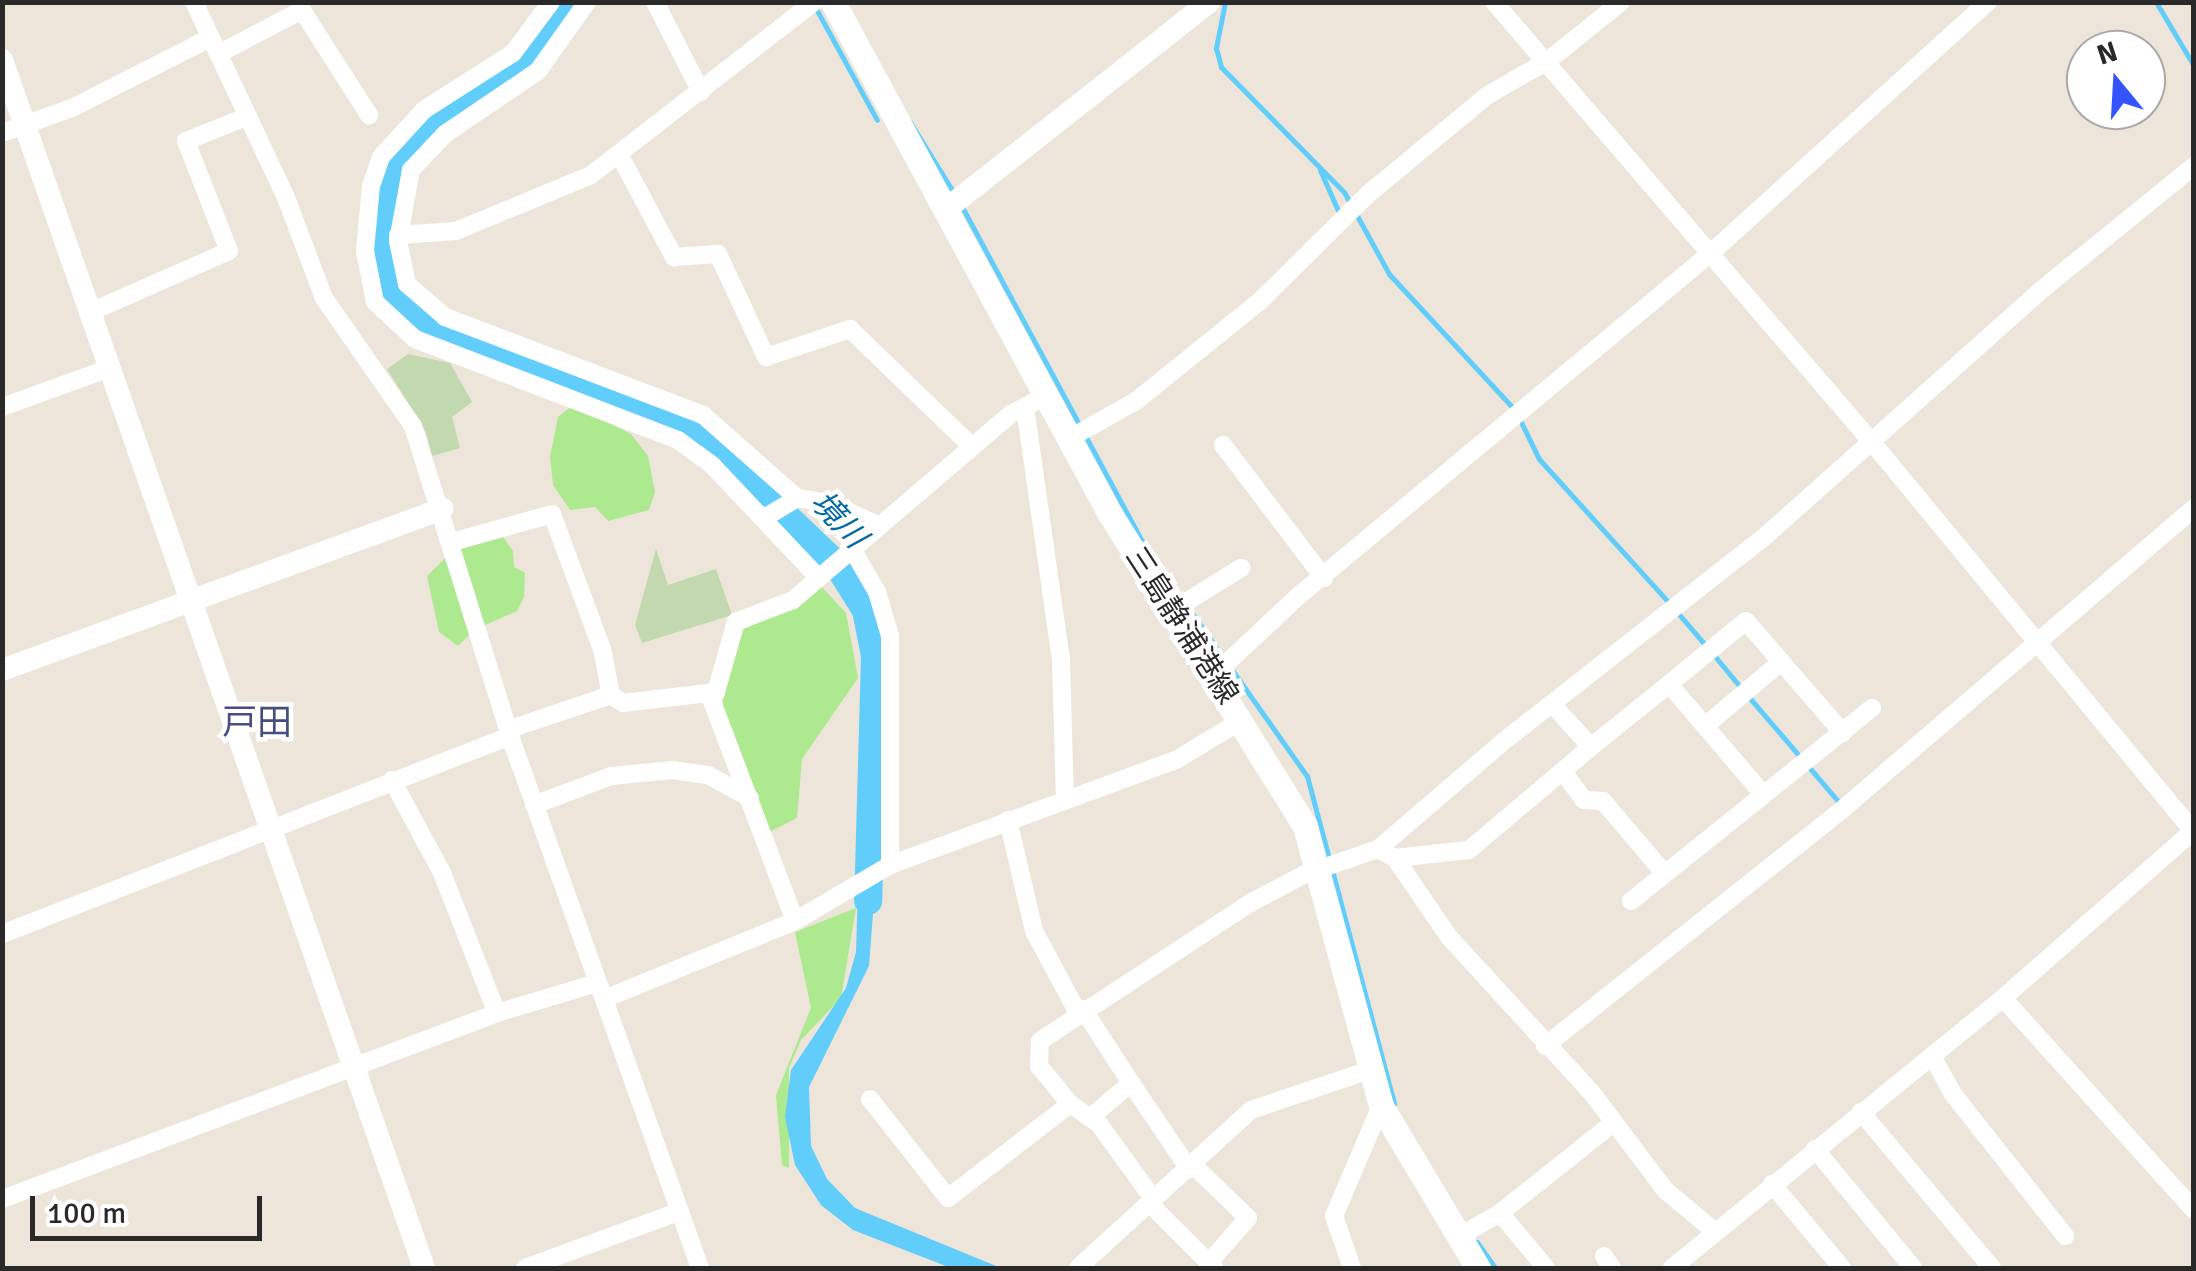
<!DOCTYPE html>
<meta charset="utf-8">
<style>
body{margin:0}
#map{position:relative;width:2196px;height:1271px;overflow:hidden;background:#ede5d9;font-family:Signika,"Noto Sans JP",sans-serif}
div>[style]{position:absolute}
.green>*{inset:0;background:#ace98f}
.cemetery>*{inset:0;background:#c2d8ae}
.water>*{inset:0;background:#61cdfa}
.stream>*{height:5px;margin:-2.5px;padding:0 2.5px;transform-origin:2.5px;border-radius:2.5px;background:#61cdfa}
.river>*{height:28px;margin:-14px;padding:0 14px;transform-origin:14px;border-radius:14px;background:#61cdfa}
.minor>*{height:18px;margin:-9px;padding:0 9px;transform-origin:9px;border-radius:9px;background:#fff}
.tertiary>*{height:22px;margin:-11px;padding:0 11px;transform-origin:11px;border-radius:11px;background:#fff}
.secondary>*{height:25px;margin:-12.5px;padding:0 12.5px;transform-origin:12.5px;border-radius:12.5px;background:#fff}
span{translate:-50% -50%;white-space:nowrap;text-align:center;line-height:1.15;-webkit-text-stroke:9px #fff;paint-order:stroke}
.street-label{font-size:30px;color:#292929}
.water-label{font-size:32px;color:#0068a5;font-style:italic}
.quarter-label{font-size:35px;color:#454e7e}
.frame{position:absolute;inset:0;border:5px solid #292929;pointer-events:none}
.north{position:absolute;left:2066px;top:30px;width:100px;height:100px;box-sizing:border-box;background:#fff;border:2px solid #a9a9a9;border-radius:50%;rotate:342deg;font-size:28px;font-weight:700;line-height:40px;text-align:center;color:#292929}
.north::after{content:'';display:block;margin:auto;width:35px;height:45px;background:#3454ff;clip-path:polygon(50% 0,100% 100%,50% 72%,0 100%)}
.scale{position:absolute;left:30px;top:1196px;width:232px;height:45px;box-sizing:border-box;border:5px solid #292929;border-top:0;padding-left:12px;font-size:30px;line-height:35px;white-space:nowrap;color:#292929;-webkit-text-stroke:8px #fff;paint-order:stroke}
</style>
<div id="map">
<div class="green">
<div style="clip-path:polygon(573px 405px,631px 434px,648px 456px,655px 492px,649px 510px,608px 521px,595px 507px,570px 510px,553px 485px,550px 457px,558px 417px)"></div>
<div style="clip-path:polygon(500px 533px,513px 551px,514px 567px,525px 573px,524px 597px,517px 611px,474px 630px,458px 646px,439px 632px,427px 576px,458px 546px)"></div>
<div style="clip-path:polygon(820px 585px,846px 613px,858px 678px,802px 759px,797px 818px,765px 834px,722px 709px,727px 673px,736px 632px)"></div>
<div style="clip-path:polygon(856px 908px,841px 998px,801px 1040px,789px 1068px,789px 1168px,782px 1165px,776px 1095px,811px 1008px,795px 932px)"></div>
</div>
<div class="cemetery">
<div style="clip-path:polygon(408px 354px,450px 363px,472px 402px,452px 417px,460px 448px,432px 456px,426px 432px,387px 369px)"></div>
<div style="clip-path:polygon(656px 549px,668px 585px,716px 569px,732px 615px,642px 643px,635px 625px)"></div>
</div>
<div class="water">
<div style="clip-path:polygon(876px 874px,869px 966px,809px 1087px,811px 1146px,827px 1179px,855px 1208px,1001px 1268px,951px 1268px,853px 1230px,821px 1205px,795px 1165px,785px 1117px,791px 1070px,846px 988px,856px 952px,858px 884px)"></div>
</div>
<div class="stream">
<div style="left:1225px;top:2px;width:47px;rotate:101.1deg"></div>
<div style="left:1216px;top:48px;width:20px;rotate:75deg"></div>
<div style="left:1221px;top:67px;width:175px;rotate:45.5deg"></div>
<div style="left:1344px;top:192px;width:94px;rotate:61.2deg"></div>
<div style="left:1389px;top:274px;width:185px;rotate:47.2deg"></div>
<div style="left:2156px;top:2px;width:74px;rotate:59.3deg"></div>
<div style="left:814px;top:5px;width:131px;rotate:61.3deg"></div>
<div style="left:910px;top:122px;width:86px;rotate:58.3deg"></div>
<div style="left:1320px;top:170px;width:49px;rotate:66deg"></div>
<div style="left:961px;top:205px;width:390px;rotate:61.7deg"></div>
<div style="left:1146px;top:548px;width:279px;rotate:54.8deg"></div>
<div style="left:1307px;top:776px;width:339px;rotate:75.1deg"></div>
<div style="left:1520px;top:420px;width:43px;rotate:64deg"></div>
<div style="left:1539px;top:459px;width:195px;rotate:47.9deg"></div>
<div style="left:1677px;top:612px;width:45px;rotate:49.5deg"></div>
<div style="left:1713px;top:654px;width:44px;rotate:50.5deg"></div>
<div style="left:1748px;top:696px;width:137px;rotate:49.4deg"></div>
<div style="left:1477px;top:1242px;width:32px;rotate:55deg"></div>
</div>
<div class="river">
<div style="left:570px;top:2px;width:29px;rotate:112deg"></div>
<div style="left:559px;top:29px;width:38px;rotate:133deg"></div>
<div style="left:533px;top:57px;width:156px;rotate:144.4deg"></div>
<div style="left:406px;top:148px;width:30px;rotate:120deg"></div>
<div style="left:391px;top:174px;width:46px;rotate:101.3deg"></div>
<div style="left:382px;top:219px;width:58px;rotate:86.1deg"></div>
<div style="left:386px;top:277px;width:57px;rotate:54.3deg"></div>
<div style="left:419px;top:323px;width:295px;rotate:21.1deg"></div>
<div style="left:694px;top:429px;width:200px;rotate:43.6deg"></div>
<div style="left:839px;top:567px;width:51px;rotate:57.9deg"></div>
<div style="left:866px;top:610px;width:47px;rotate:78.9deg"></div>
<div style="left:875px;top:656px;width:245px;rotate:91.6deg"></div>
</div>
<div class="minor">
<div style="left:194px;top:2px;width:213px;rotate:64.8deg"></div>
<div style="left:285px;top:195px;width:110px;rotate:69.3deg"></div>
<div style="left:324px;top:298px;width:156px;rotate:55.2deg"></div>
<div style="left:413px;top:426px;width:325px;rotate:72.6deg"></div>
<div style="left:510px;top:736px;width:565px;rotate:70.35deg"></div>
<div style="left:551px;top:2px;width:64px;rotate:126.7deg"></div>
<div style="left:513px;top:53px;width:106px;rotate:147.4deg"></div>
<div style="left:424px;top:110px;width:64px;rotate:132.5deg"></div>
<div style="left:381px;top:157px;width:31px;rotate:109deg"></div>
<div style="left:371px;top:186px;width:65px;rotate:95.3deg"></div>
<div style="left:365px;top:251px;width:52px;rotate:78.9deg"></div>
<div style="left:375px;top:302px;width:54px;rotate:42.8deg"></div>
<div style="left:415px;top:339px;width:282px;rotate:21deg"></div>
<div style="left:678px;top:440px;width:42px;rotate:36.3deg"></div>
<div style="left:712px;top:465px;width:154px;rotate:46.6deg"></div>
<div style="left:587px;top:2px;width:85px;rotate:125.4deg"></div>
<div style="left:538px;top:71px;width:112px;rotate:145.9deg"></div>
<div style="left:445px;top:134px;width:50px;rotate:133.4deg"></div>
<div style="left:411px;top:170px;width:72px;rotate:100.4deg"></div>
<div style="left:398px;top:241px;width:44px;rotate:78.2deg"></div>
<div style="left:407px;top:284px;width:50px;rotate:41deg"></div>
<div style="left:445px;top:317px;width:276px;rotate:20.8deg"></div>
<div style="left:703px;top:415px;width:125px;rotate:41.4deg"></div>
<div style="left:797px;top:498px;width:32px;rotate:9deg"></div>
<div style="left:829px;top:503px;width:54px;rotate:24.2deg"></div>
<div style="left:655px;top:2px;width:101px;rotate:62.9deg"></div>
<div style="left:1494px;top:2px;width:579px;rotate:49.35deg"></div>
<div style="left:1871px;top:441px;width:506px;rotate:50.46deg"></div>
<div style="left:218px;top:54px;width:95px;rotate:-27.6deg"></div>
<div style="left:302px;top:10px;width:125px;rotate:57.5deg"></div>
<div style="left:2px;top:133px;width:74px;rotate:-19.7deg"></div>
<div style="left:72px;top:108px;width:155px;rotate:-26.9deg"></div>
<div style="left:620px;top:156px;width:115px;rotate:61.9deg"></div>
<div style="left:674px;top:257px;width:44px;rotate:-3.9deg"></div>
<div style="left:718px;top:254px;width:114px;rotate:65deg"></div>
<div style="left:766px;top:357px;width:89px;rotate:-18.4deg"></div>
<div style="left:850px;top:329px;width:170px;rotate:44deg"></div>
<div style="left:398px;top:235px;width:58px;rotate:-3.9deg"></div>
<div style="left:456px;top:231px;width:146px;rotate:-22.5deg"></div>
<div style="left:591px;top:175px;width:282px;rotate:-37.8deg"></div>
<div style="left:88px;top:313px;width:154px;rotate:-23.7deg"></div>
<div style="left:229px;top:251px;width:118px;rotate:-111.4deg"></div>
<div style="left:186px;top:141px;width:65px;rotate:-21.8deg"></div>
<div style="left:2px;top:407px;width:112px;rotate:-19.9deg"></div>
<div style="left:1025px;top:407px;width:255px;rotate:81.9deg"></div>
<div style="left:1061px;top:659px;width:142px;rotate:88.4deg"></div>
<div style="left:1070px;top:438px;width:76px;rotate:-29.3deg"></div>
<div style="left:1136px;top:401px;width:159px;rotate:-38.9deg"></div>
<div style="left:1260px;top:301px;width:151px;rotate:-44.7deg"></div>
<div style="left:1367px;top:195px;width:157px;rotate:-39.6deg"></div>
<div style="left:1488px;top:95px;width:70px;rotate:-29.8deg"></div>
<div style="left:1549px;top:60px;width:92px;rotate:-38.9deg"></div>
<div style="left:1223px;top:445px;width:167px;rotate:52.8deg"></div>
<div style="left:764px;top:518px;width:39px;rotate:-31deg"></div>
<div style="left:452px;top:542px;width:104px;rotate:-15.6deg"></div>
<div style="left:552px;top:514px;width:144px;rotate:69.7deg"></div>
<div style="left:602px;top:649px;width:47px;rotate:78.9deg"></div>
<div style="left:852px;top:549px;width:50px;rotate:59.8deg"></div>
<div style="left:877px;top:592px;width:46px;rotate:73.5deg"></div>
<div style="left:890px;top:636px;width:229px;rotate:90deg"></div>
<div style="left:1170px;top:612px;width:84px;rotate:-31.8deg"></div>
<div style="left:1212px;top:677px;width:115px;rotate:-43.2deg"></div>
<div style="left:1296px;top:598px;width:541px;rotate:-39.75deg"></div>
<div style="left:1712px;top:252px;width:372px;rotate:-42.2deg"></div>
<div style="left:1669px;top:684px;width:99px;rotate:-39.3deg"></div>
<div style="left:1746px;top:621px;width:148px;rotate:49.1deg"></div>
<div style="left:710px;top:696px;width:241px;rotate:69.3deg"></div>
<div style="left:1552px;top:704px;width:58px;rotate:47.8deg"></div>
<div style="left:1591px;top:747px;width:100px;rotate:-38.9deg"></div>
<div style="left:1669px;top:684px;width:145px;rotate:49.5deg"></div>
<div style="left:1705px;top:726px;width:99px;rotate:-40.1deg"></div>
<div style="left:510px;top:729px;width:107px;rotate:-18.6deg"></div>
<div style="left:611px;top:695px;width:14px;rotate:34deg"></div>
<div style="left:623px;top:703px;width:94px;rotate:-6.7deg"></div>
<div style="left:716px;top:692px;width:73px;rotate:-74.1deg"></div>
<div style="left:736px;top:622px;width:61px;rotate:-21.1deg"></div>
<div style="left:793px;top:600px;width:287px;rotate:-40.5deg"></div>
<div style="left:1011px;top:414px;width:42px;rotate:-27.2deg"></div>
<div style="left:1563px;top:772px;width:35px;rotate:53deg"></div>
<div style="left:1584px;top:800px;width:19px;rotate:3deg"></div>
<div style="left:1603px;top:801px;width:94px;rotate:49.7deg"></div>
<div style="left:392px;top:780px;width:106px;rotate:61.7deg"></div>
<div style="left:442px;top:873px;width:150px;rotate:68.6deg"></div>
<div style="left:534px;top:805px;width:82px;rotate:-20.6deg"></div>
<div style="left:611px;top:776px;width:61px;rotate:-5.6deg"></div>
<div style="left:672px;top:770px;width:36px;rotate:8deg"></div>
<div style="left:708px;top:775px;width:48px;rotate:28.7deg"></div>
<div style="left:1008px;top:820px;width:114px;rotate:76.8deg"></div>
<div style="left:1034px;top:931px;width:93px;rotate:61.8deg"></div>
<div style="left:1378px;top:849px;width:19px;rotate:28deg"></div>
<div style="left:1395px;top:858px;width:96px;rotate:55.6deg"></div>
<div style="left:1449px;top:937px;width:212px;rotate:47.5deg"></div>
<div style="left:1592px;top:1093px;width:121px;rotate:53deg"></div>
<div style="left:1665px;top:1190px;width:62px;rotate:39.8deg"></div>
<div style="left:1395px;top:858px;width:74px;rotate:-6.2deg"></div>
<div style="left:1469px;top:850px;width:160px;rotate:-40.2deg"></div>
<div style="left:1631px;top:901px;width:309px;rotate:-38.7deg"></div>
<div style="left:2px;top:934px;width:545px;rotate:-21.29deg"></div>
<div style="left:2003px;top:998px;width:285px;rotate:48deg"></div>
<div style="left:604px;top:999px;width:206px;rotate:-22.2deg"></div>
<div style="left:795px;top:921px;width:110px;rotate:-30.5deg"></div>
<div style="left:890px;top:865px;width:305px;rotate:-20.2deg"></div>
<div style="left:1176px;top:760px;width:77px;rotate:-31.2deg"></div>
<div style="left:1083px;top:1009px;width:88px;rotate:57deg"></div>
<div style="left:1131px;top:1083px;width:52px;rotate:139.6deg"></div>
<div style="left:1545px;top:1046px;width:382px;rotate:-38.5deg"></div>
<div style="left:1844px;top:808px;width:461px;rotate:-40.6deg"></div>
<div style="left:1932px;top:1056px;width:43px;rotate:61.1deg"></div>
<div style="left:1953px;top:1094px;width:181px;rotate:51.7deg"></div>
<div style="left:1131px;top:1083px;width:104px;rotate:56deg"></div>
<div style="left:870px;top:1099px;width:126px;rotate:51.8deg"></div>
<div style="left:948px;top:1198px;width:154px;rotate:-37.6deg"></div>
<div style="left:1861px;top:1112px;width:204px;rotate:50deg"></div>
<div style="left:1815px;top:1149px;width:154px;rotate:50.5deg"></div>
<div style="left:1194px;top:1166px;width:75px;rotate:43.9deg"></div>
<div style="left:1248px;top:1218px;width:55px;rotate:131.3deg"></div>
<div style="left:1772px;top:1184px;width:109px;rotate:50.2deg"></div>
<div style="left:2px;top:1199px;width:529px;rotate:-20.59deg"></div>
<div style="left:497px;top:1013px;width:104px;rotate:-16.7deg"></div>
<div style="left:1154px;top:1200px;width:94px;rotate:-125.9deg"></div>
<div style="left:1099px;top:1124px;width:35px;rotate:-145deg"></div>
<div style="left:1070px;top:1104px;width:49px;rotate:-129.2deg"></div>
<div style="left:1039px;top:1066px;width:25px;rotate:-88deg"></div>
<div style="left:1040px;top:1041px;width:254px;rotate:-33.3deg"></div>
<div style="left:1252px;top:902px;width:60px;rotate:-27.8deg"></div>
<div style="left:1305px;top:874px;width:77px;rotate:-18.9deg"></div>
<div style="left:1378px;top:849px;width:166px;rotate:-40.6deg"></div>
<div style="left:1504px;top:741px;width:328px;rotate:-38.1deg"></div>
<div style="left:1762px;top:539px;width:373px;rotate:-41.7deg"></div>
<div style="left:2040px;top:291px;width:198px;rotate:-39.1deg"></div>
<div style="left:1150px;top:1204px;width:91px;rotate:45deg"></div>
<div style="left:1500px;top:1213px;width:72px;rotate:50.1deg"></div>
<div style="left:1458px;top:1237px;width:48px;rotate:-29.7deg"></div>
<div style="left:1500px;top:1213px;width:144px;rotate:-38.5deg"></div>
<div style="left:1604px;top:1256px;width:14px;rotate:56deg"></div>
<div style="left:525px;top:1268px;width:163px;rotate:-20.1deg"></div>
<div style="left:1078px;top:1268px;width:234px;rotate:-42.4deg"></div>
<div style="left:1251px;top:1110px;width:126px;rotate:-18.6deg"></div>
<div style="left:1352px;top:1268px;width:55px;rotate:-109.1deg"></div>
<div style="left:1334px;top:1216px;width:120px;rotate:-66.9deg"></div>
<div style="left:1672px;top:1268px;width:427px;rotate:-39.2deg"></div>
<div style="left:2003px;top:998px;width:254px;rotate:-41.3deg"></div>
</div>
<div class="tertiary">
<div style="left:2px;top:60px;width:1280px;rotate:70.74deg"></div>
<div style="left:945px;top:210px;width:336px;rotate:-38.2deg"></div>
<div style="left:2px;top:670px;width:469px;rotate:-20.1deg"></div>
</div>
<div class="secondary">
<div style="left:833px;top:2px;width:582px;rotate:61.59deg"></div>
<div style="left:1110px;top:514px;width:368px;rotate:58deg"></div>
<div style="left:1305px;top:826px;width:290px;rotate:74.8deg"></div>
<div style="left:1381px;top:1106px;width:189px;rotate:59.1deg"></div>
</div>
<div class="street-label">
<span style="left:1181px;top:626px;rotate:57deg">三島静浦港線</span>
</div>
<div class="water-label">
<span style="left:838px;top:520px;rotate:47deg">境川</span>
</div>
<div class="quarter-label">
<span style="left:257px;top:723px">戸田</span>
</div>
<div class="frame"></div>
<div class="north">N</div>
<div class="scale">100 m</div>
</div>
